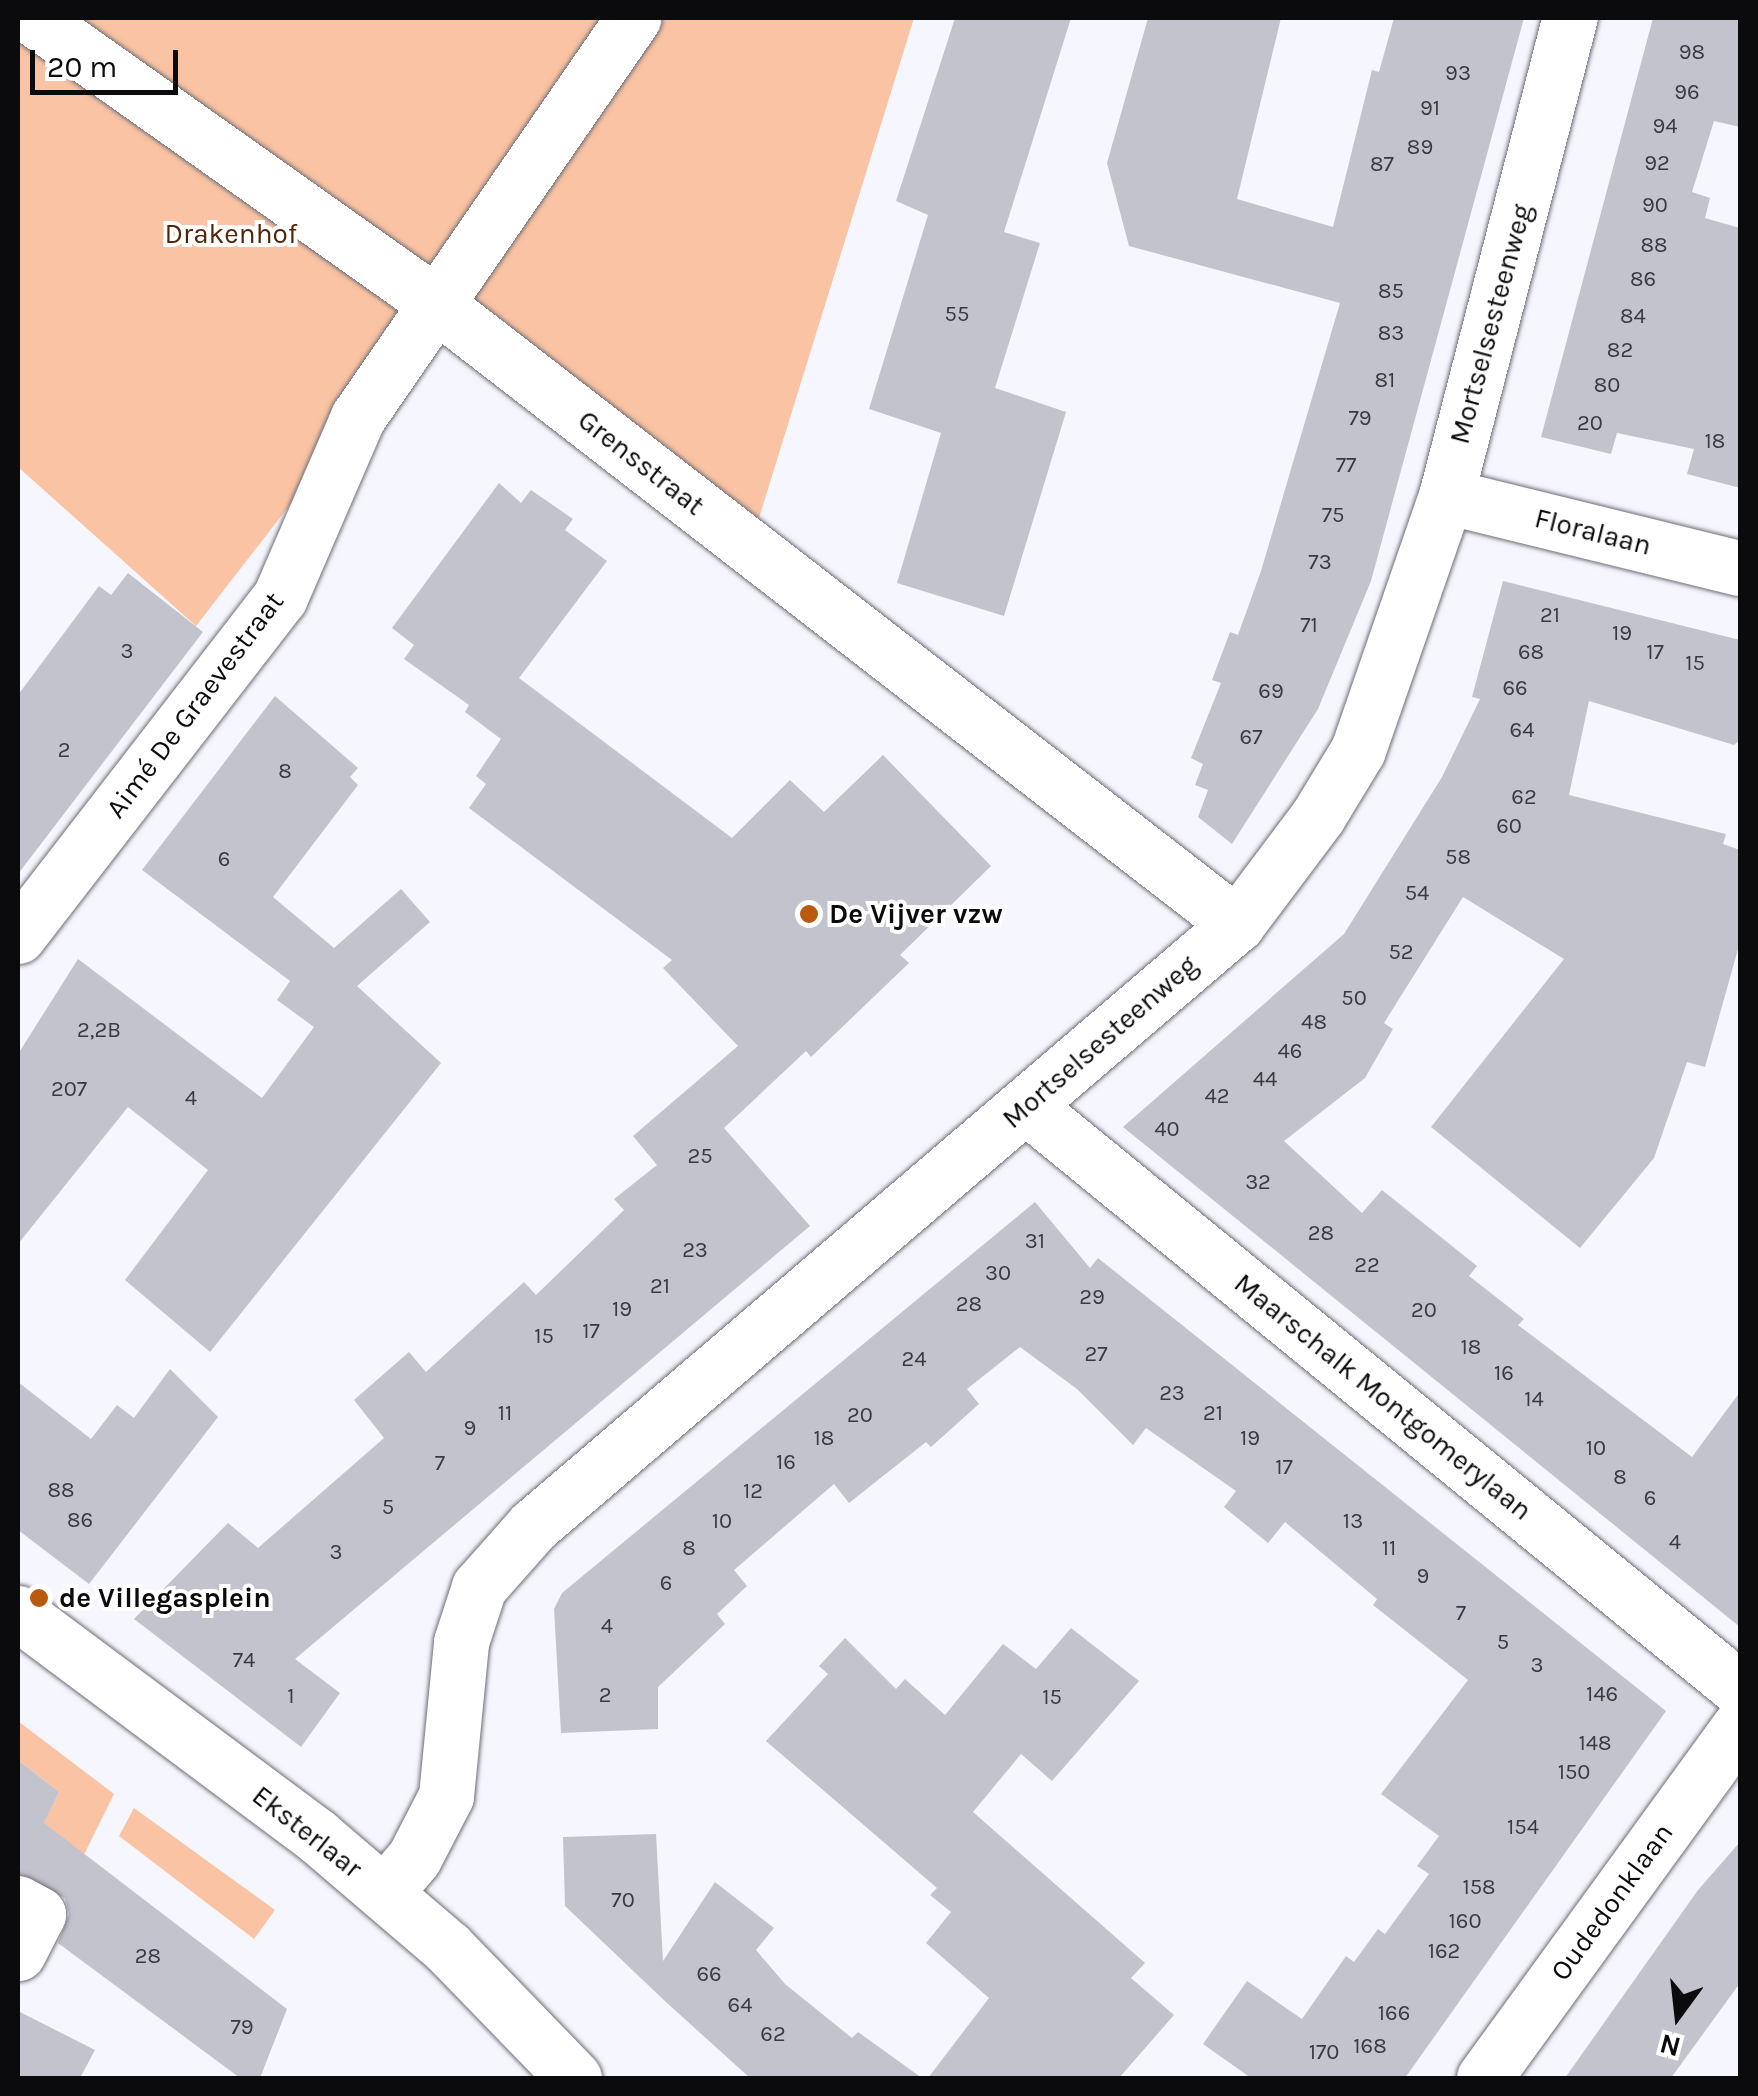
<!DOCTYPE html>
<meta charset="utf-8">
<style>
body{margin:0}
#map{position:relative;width:1758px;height:2096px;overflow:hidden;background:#f6f6fe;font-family:Karla,sans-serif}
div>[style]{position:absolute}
.green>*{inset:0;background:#fac3a3}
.building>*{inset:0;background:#c3c3cd}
.roads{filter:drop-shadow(0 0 2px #6d6d75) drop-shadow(0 0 2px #6d6d75)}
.minor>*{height:55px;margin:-27.5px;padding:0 27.5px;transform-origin:27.5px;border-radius:27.5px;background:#fff}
.dots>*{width:28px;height:28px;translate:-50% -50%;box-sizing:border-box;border:5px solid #fff;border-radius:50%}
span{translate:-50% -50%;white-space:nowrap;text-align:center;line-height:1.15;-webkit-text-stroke:8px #fff;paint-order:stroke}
.number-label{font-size:22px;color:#39393e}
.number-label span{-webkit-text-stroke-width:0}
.park-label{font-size:28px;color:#512506}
.street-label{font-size:28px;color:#0b0b0e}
.poi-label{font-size:28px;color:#0b0b0e;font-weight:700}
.left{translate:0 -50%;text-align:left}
.frame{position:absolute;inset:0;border:20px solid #0b0b0e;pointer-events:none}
.north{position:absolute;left:1628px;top:1966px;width:100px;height:100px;-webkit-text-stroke:8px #fff;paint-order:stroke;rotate:195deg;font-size:28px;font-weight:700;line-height:40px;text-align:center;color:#0b0b0e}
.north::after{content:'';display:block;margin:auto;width:35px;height:45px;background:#0b0b0e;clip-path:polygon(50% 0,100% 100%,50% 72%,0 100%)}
.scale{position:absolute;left:30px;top:50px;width:148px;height:45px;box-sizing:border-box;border:5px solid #0b0b0e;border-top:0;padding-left:12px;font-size:30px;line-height:35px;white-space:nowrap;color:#0b0b0e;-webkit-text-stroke:8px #fff;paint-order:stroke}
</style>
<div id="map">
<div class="green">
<div style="clip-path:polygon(18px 18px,914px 18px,754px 534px,447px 302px,196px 626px,18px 467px)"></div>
<div style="clip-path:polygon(18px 1721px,114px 1794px,63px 1897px,18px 1876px,59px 1792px,18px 1760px)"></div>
<div style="clip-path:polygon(134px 1808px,275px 1910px,254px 1939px,119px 1836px)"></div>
</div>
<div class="building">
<div style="clip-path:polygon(955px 18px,1071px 18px,1004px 232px,1040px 243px,995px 388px,1066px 412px,1004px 616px,897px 583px,941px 433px,869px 409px,928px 215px,896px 201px)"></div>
<div style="clip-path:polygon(1148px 18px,1281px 18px,1237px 199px,1333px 227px,1372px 70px,1379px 72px,1394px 18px,1524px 18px,1371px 581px,1318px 709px,1232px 844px,1198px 817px,1208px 790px,1195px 785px,1203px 764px,1191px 758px,1221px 683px,1212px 680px,1230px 632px,1238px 635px,1261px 571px,1340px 303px,1129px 246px,1107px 163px)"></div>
<div style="clip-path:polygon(1653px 18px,1740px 18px,1740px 127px,1714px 121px,1692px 192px,1710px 198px,1705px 218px,1740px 228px,1740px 488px,1687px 474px,1694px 449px,1617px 433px,1611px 454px,1541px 437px)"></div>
<div style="clip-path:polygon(499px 483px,521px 503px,531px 490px,573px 519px,565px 530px,607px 561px,519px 678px,732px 838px,790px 780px,824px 812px,883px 755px,991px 866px,900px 955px,909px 963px,811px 1057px,806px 1051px,724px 1128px,810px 1226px,295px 1659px,340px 1693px,301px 1747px,134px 1619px,228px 1523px,258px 1548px,384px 1438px,354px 1400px,409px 1352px,426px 1372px,524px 1282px,536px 1295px,624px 1210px,614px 1199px,657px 1165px,633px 1136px,738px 1046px,663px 968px,672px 960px,469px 808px,486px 784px,476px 776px,501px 739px,465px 712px,469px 705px,404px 659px,414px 645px,392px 628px)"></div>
<div style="clip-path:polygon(128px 573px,203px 632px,18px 874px,18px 695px,99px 586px,111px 595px)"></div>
<div style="clip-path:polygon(1503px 581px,1740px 640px,1740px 740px,1734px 745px,1589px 701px,1569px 795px,1726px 834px,1723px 844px,1740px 850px,1740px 942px,1705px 1067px,1687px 1062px,1654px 1158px,1580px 1248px,1431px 1127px,1564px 959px,1463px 897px,1384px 1023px,1393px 1029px,1365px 1078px,1284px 1141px,1362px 1213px,1382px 1190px,1477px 1266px,1469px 1276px,1524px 1319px,1518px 1325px,1692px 1457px,1740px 1392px,1740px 1627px,1123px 1127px,1344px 934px,1442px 777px,1480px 699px,1472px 697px)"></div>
<div style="clip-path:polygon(275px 696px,358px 768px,350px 777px,358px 785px,273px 897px,334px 948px,401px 889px,430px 922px,357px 986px,441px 1063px,210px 1352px,125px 1280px,208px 1170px,128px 1107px,18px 1244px,18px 1054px,78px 959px,262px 1098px,314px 1027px,277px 1000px,290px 981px,142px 870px)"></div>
<div style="clip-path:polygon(1035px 1202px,1090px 1268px,1098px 1258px,1666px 1711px,1405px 2078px,1251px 2078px,1203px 2044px,1247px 1981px,1302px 2019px,1346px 1956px,1354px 1962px,1378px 1929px,1385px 1934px,1429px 1874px,1417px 1866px,1439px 1836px,1381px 1794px,1468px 1680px,1373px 1605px,1377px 1599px,1285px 1522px,1268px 1543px,1224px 1507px,1236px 1491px,1146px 1428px,1133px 1445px,1077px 1389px,1020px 1347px,967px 1389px,979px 1404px,931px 1447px,926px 1442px,849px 1503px,834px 1484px,734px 1570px,747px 1586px,717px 1614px,725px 1624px,658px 1687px,658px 1729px,561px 1733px,554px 1609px,562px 1593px)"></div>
<div style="clip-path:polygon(170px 1369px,218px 1417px,89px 1584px,18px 1530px,18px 1382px,91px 1439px,117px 1405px,134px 1418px)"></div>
<div style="clip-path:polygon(1071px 1628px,1139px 1681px,1052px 1781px,1021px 1754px,973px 1812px,1145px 1963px,1131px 1978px,1174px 2015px,1119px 2078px,928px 2078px,989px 1998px,926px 1943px,951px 1912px,930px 1895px,937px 1888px,766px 1741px,828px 1674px,819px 1666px,845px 1638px,896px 1689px,905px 1679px,945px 1715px,1003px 1644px,1036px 1669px)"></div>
<div style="clip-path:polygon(18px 1760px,59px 1792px,44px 1823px,287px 2009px,260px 2078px,240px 2078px,58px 1943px,69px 1914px,65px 1898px,18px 1872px)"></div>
<div style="clip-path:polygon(656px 1834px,663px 1961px,715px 1882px,774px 1928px,756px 1950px,785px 1984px,852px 2038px,858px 2032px,922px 2078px,750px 2078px,667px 2003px,565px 1906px,563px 1837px)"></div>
<div style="clip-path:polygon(1740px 1842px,1740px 1983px,1671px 2078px,1565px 2078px,1698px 1890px)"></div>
<div style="clip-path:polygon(18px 2011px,95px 2050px,80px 2078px,18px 2078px)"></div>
</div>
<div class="roads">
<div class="minor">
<div style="left:33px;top:18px;width:489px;rotate:35.3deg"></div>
<div style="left:432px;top:301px;width:1018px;rotate:37.74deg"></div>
<div style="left:1446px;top:496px;width:303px;rotate:13.8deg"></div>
<div style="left:18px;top:936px;width:428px;rotate:-52.3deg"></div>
<div style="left:280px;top:597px;width:196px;rotate:-66.6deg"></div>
<div style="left:358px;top:417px;width:485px;rotate:-55.4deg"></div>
<div style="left:1026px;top:1106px;width:922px;rotate:39.23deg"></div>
<div style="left:18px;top:1613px;width:373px;rotate:36.7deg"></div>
<div style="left:317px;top:1836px;width:172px;rotate:40.5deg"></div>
<div style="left:448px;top:1948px;width:181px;rotate:45.9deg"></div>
<div style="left:384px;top:1893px;width:46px;rotate:-49.4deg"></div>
<div style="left:414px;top:1858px;width:70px;rotate:-62.7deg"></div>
<div style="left:446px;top:1796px;width:155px;rotate:-84.4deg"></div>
<div style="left:461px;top:1642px;width:58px;rotate:-71.9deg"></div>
<div style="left:479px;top:1587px;width:81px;rotate:-48.5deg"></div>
<div style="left:533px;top:1526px;width:926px;rotate:-40.53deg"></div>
<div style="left:1237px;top:924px;width:135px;rotate:-53.1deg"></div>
<div style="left:1318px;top:816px;width:77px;rotate:-58.8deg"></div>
<div style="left:1358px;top:750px;width:269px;rotate:-70.9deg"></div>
<div style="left:1446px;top:496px;width:494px;rotate:-75.5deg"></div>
<div style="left:18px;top:1903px;width:23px;rotate:29deg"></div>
<div style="left:38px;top:1914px;width:44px;rotate:117.1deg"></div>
<div style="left:1484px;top:2078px;width:435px;rotate:-54deg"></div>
</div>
</div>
<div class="dots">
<div style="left:809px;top:914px;background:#b95a0e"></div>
<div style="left:39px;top:1598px;background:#b95a0e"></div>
</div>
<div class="number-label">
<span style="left:1692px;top:53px">98</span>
<span style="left:1458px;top:74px">93</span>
<span style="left:1687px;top:93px">96</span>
<span style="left:1430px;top:109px">91</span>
<span style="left:1665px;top:127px">94</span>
<span style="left:1420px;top:148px">89</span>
<span style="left:1657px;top:164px">92</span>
<span style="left:1382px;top:165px">87</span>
<span style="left:1655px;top:206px">90</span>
<span style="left:1654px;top:246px">88</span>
<span style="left:1643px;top:280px">86</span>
<span style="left:1391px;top:292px">85</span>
<span style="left:957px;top:315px">55</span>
<span style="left:1633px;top:317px">84</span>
<span style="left:1391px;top:334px">83</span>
<span style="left:1620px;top:351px">82</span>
<span style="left:1385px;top:381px">81</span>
<span style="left:1607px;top:386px">80</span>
<span style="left:1360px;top:419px">79</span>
<span style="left:1590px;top:424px">20</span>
<span style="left:1715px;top:442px">18</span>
<span style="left:1346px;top:466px">77</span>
<span style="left:1333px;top:516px">75</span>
<span style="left:1320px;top:563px">73</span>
<span style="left:1550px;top:616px">21</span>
<span style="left:1309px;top:626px">71</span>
<span style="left:1622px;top:634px">19</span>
<span style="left:127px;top:652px">3</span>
<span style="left:1531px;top:653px">68</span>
<span style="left:1655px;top:653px">17</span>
<span style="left:1695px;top:664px">15</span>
<span style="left:1515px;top:689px">66</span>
<span style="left:1271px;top:692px">69</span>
<span style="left:1522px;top:731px">64</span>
<span style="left:1251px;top:738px">67</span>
<span style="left:64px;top:751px">2</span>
<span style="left:285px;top:772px">8</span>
<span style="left:1524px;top:798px">62</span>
<span style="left:1509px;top:827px">60</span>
<span style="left:1458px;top:858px">58</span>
<span style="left:224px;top:860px">6</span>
<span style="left:1417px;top:894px">54</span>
<span style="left:1401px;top:953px">52</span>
<span style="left:1354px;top:999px">50</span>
<span style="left:1314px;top:1023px">48</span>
<span style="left:99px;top:1031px">2,2B</span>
<span style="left:1290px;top:1052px">46</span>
<span style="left:1265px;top:1080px">44</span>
<span style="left:69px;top:1090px">207</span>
<span style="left:1217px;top:1097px">42</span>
<span style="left:191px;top:1099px">4</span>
<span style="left:1167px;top:1130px">40</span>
<span style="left:700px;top:1157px">25</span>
<span style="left:1258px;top:1183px">32</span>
<span style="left:1321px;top:1234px">28</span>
<span style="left:1035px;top:1242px">31</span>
<span style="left:695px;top:1251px">23</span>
<span style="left:1367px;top:1266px">22</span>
<span style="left:998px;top:1274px">30</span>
<span style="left:660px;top:1287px">21</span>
<span style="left:1092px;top:1298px">29</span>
<span style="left:969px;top:1305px">28</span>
<span style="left:622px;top:1310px">19</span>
<span style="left:1424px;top:1311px">20</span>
<span style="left:591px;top:1332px">17</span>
<span style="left:544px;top:1337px">15</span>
<span style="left:1471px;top:1348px">18</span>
<span style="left:1096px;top:1355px">27</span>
<span style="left:914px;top:1360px">24</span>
<span style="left:1504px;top:1374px">16</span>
<span style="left:1172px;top:1394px">23</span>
<span style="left:1534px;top:1400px">14</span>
<span style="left:505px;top:1414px">11</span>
<span style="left:1213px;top:1414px">21</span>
<span style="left:860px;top:1416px">20</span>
<span style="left:470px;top:1429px">9</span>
<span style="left:824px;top:1439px">18</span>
<span style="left:1250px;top:1439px">19</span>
<span style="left:1596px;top:1449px">10</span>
<span style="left:786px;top:1463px">16</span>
<span style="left:440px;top:1464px">7</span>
<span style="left:1284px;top:1468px">17</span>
<span style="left:1620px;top:1478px">8</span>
<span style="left:61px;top:1491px">88</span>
<span style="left:753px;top:1492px">12</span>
<span style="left:1650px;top:1499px">6</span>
<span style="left:388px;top:1508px">5</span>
<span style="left:80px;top:1521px">86</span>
<span style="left:722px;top:1522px">10</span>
<span style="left:1353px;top:1522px">13</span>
<span style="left:1675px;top:1543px">4</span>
<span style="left:689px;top:1549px">8</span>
<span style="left:1389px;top:1549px">11</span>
<span style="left:336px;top:1553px">3</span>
<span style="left:1423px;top:1577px">9</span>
<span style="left:666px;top:1584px">6</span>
<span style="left:1461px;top:1614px">7</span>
<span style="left:607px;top:1627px">4</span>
<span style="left:1503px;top:1643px">5</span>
<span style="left:244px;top:1661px">74</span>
<span style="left:1537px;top:1666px">3</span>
<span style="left:1602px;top:1695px">146</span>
<span style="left:605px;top:1696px">2</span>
<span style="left:291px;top:1697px">1</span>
<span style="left:1052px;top:1698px">15</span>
<span style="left:1595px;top:1744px">148</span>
<span style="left:1574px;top:1773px">150</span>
<span style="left:1523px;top:1828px">154</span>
<span style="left:1479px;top:1888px">158</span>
<span style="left:623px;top:1901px">70</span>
<span style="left:1465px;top:1922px">160</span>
<span style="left:1444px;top:1952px">162</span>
<span style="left:148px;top:1957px">28</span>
<span style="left:709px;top:1975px">66</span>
<span style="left:740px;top:2006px">64</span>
<span style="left:1394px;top:2014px">166</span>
<span style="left:242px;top:2028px">79</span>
<span style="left:773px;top:2035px">62</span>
<span style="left:1370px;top:2047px">168</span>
<span style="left:1324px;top:2053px">170</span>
</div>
<div class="park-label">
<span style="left:231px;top:234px">Drakenhof</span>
</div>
<div class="street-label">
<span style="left:1491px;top:324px;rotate:-75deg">Mortselsesteenweg</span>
<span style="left:641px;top:463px;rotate:38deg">Grensstraat</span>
<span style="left:1593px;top:532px;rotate:14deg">Floralaan</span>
<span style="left:195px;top:705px;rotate:-53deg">Aimé De Graevestraat</span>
<span style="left:1100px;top:1042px;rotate:-41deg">Mortselsesteenweg</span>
<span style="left:1383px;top:1397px;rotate:39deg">Maarschalk Montgomerylaan</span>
<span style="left:307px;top:1832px;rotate:38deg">Eksterlaar</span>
<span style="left:1612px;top:1902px;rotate:-54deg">Oudedonklaan</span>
</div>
<div class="poi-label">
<span class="left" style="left:829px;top:914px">De Vijver vzw</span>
<span class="left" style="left:59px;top:1598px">de Villegasplein</span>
</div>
<div class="frame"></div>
<div class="north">N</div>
<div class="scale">20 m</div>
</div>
